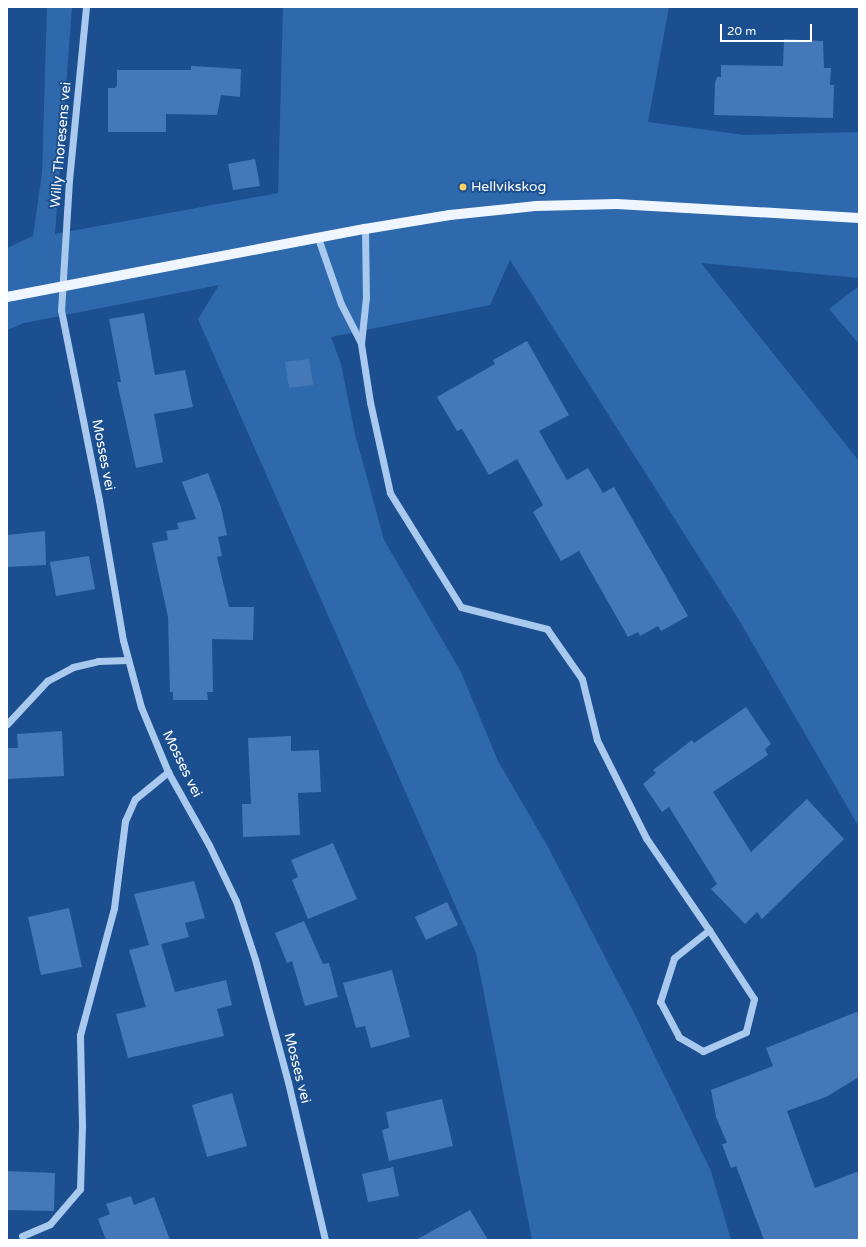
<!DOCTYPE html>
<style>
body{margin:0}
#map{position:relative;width:866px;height:1247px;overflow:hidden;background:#1b4f8f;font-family:"Varela Round",sans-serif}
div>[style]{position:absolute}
.green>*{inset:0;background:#2e69ad}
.building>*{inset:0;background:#4478b7}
.minor>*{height:7px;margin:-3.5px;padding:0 3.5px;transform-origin:3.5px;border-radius:3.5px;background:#a9c9ee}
.major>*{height:10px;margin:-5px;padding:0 5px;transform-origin:5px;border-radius:5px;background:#f0f6ff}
.dots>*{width:11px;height:11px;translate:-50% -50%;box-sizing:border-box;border:2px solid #1b4f8f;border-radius:50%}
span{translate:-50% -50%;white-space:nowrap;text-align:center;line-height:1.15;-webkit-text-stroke:4px #1b4f8f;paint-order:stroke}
.street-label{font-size:14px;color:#fff}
.poi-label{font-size:14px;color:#fff}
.left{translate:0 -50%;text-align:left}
.frame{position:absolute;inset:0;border:8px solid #fff;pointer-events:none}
.scale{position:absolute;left:720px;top:24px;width:92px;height:18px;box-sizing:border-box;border:2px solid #fff;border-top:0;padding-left:5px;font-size:12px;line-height:14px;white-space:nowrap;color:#fff;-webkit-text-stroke:3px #1b4f8f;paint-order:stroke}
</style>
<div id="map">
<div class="green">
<div style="clip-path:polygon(47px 7px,72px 7px,55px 234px,278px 193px,283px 7px,669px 7px,648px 122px,745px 135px,859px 132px,859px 278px,701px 263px,859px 461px,859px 827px,739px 620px,510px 260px,490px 305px,331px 337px,341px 364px,355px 434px,384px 540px,461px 672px,498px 761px,548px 847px,633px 1011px,711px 1171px,731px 1240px,532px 1240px,476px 953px,198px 319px,219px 285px,24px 323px,7px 330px,7px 248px,33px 236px,42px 173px)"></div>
<div style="clip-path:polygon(859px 286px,859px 344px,829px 309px)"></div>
</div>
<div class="building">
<div style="clip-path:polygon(784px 39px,823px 41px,824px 68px,831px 68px,830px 85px,834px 85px,833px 118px,714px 115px,715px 83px,717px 77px,721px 77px,721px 65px,783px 66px)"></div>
<div style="clip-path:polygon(191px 66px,241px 69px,240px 97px,221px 95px,217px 115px,166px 114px,166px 132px,108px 132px,108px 88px,115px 88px,117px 85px,117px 70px,191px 70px)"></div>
<div style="clip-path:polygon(255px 159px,260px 186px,233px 190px,228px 164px)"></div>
<div style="clip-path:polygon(144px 313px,155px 375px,185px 370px,193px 407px,154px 414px,163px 462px,136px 468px,117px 382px,121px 382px,109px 319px)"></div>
<div style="clip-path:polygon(527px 341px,569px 415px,539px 431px,567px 480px,588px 468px,603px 493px,614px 487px,688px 616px,661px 631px,658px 626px,640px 636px,638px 632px,628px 637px,579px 551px,561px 561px,533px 512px,543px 505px,517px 459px,489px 475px,462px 429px,457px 431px,437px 397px,495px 364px,493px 360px)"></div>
<div style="clip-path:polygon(309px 359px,313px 385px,289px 388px,285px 362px)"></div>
<div style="clip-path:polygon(208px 473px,221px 507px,227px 535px,218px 537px,222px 556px,217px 557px,229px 607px,254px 607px,253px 640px,212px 639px,213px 692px,207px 692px,208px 700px,173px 700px,173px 692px,170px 692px,168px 617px,152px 543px,168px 540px,166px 531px,179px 529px,177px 523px,196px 519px,182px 482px)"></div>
<div style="clip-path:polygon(45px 531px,46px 565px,7px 567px,7px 535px)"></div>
<div style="clip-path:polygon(89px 556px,95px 589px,56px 596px,50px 562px)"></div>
<div style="clip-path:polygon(746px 707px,771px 744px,765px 749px,768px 755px,713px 792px,751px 852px,807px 799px,844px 839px,762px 919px,757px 912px,745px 924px,711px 889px,717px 884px,669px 807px,662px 812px,643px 784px,656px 773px,653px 770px,692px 740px,694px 743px)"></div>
<div style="clip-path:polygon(62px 731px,64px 776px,7px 779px,7px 748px,18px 748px,17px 734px)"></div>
<div style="clip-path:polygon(291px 736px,291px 751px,319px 750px,321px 792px,298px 793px,300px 835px,243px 837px,242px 804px,251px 804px,248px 738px)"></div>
<div style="clip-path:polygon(333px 843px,357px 899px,308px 919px,292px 880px,298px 877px,291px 860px)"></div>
<div style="clip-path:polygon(194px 881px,205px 918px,185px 923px,189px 937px,161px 944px,175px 992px,226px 980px,232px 1005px,217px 1009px,224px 1036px,128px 1058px,116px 1014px,146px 1007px,129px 950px,149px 945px,134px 894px)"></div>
<div style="clip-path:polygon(447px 902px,458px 925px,426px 940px,415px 917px)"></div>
<div style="clip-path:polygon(69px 908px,82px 967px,41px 975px,28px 917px)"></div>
<div style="clip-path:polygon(304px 921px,323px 964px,329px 963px,338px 997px,305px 1006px,292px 961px,287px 963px,275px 933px)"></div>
<div style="clip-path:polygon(392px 970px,410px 1037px,371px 1048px,365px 1026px,356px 1028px,343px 983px)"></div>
<div style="clip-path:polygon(859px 1011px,859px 1077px,826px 1097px,787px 1111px,815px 1188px,859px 1171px,859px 1240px,764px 1240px,736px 1166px,731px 1168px,722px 1144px,727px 1143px,716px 1117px,711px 1090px,773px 1066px,766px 1048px)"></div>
<div style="clip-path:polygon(232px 1093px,247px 1146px,207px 1157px,192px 1105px)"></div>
<div style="clip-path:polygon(442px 1099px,453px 1146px,389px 1161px,382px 1130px,389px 1128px,386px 1112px)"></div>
<div style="clip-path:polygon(393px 1167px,399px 1196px,368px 1202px,362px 1174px)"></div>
<div style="clip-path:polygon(7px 1171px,55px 1173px,54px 1211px,7px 1210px)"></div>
<div style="clip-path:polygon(131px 1196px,134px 1205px,154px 1197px,170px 1240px,106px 1240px,98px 1219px,110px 1214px,106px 1204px)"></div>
<div style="clip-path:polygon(470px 1210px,488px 1240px,416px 1240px)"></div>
</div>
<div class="minor">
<div style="left:86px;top:7px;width:174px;rotate:95.6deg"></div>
<div style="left:69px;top:180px;width:130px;rotate:93.5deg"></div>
<div style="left:61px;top:310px;width:194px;rotate:78.7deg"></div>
<div style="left:99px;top:500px;width:142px;rotate:80.3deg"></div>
<div style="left:123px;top:640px;width:69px;rotate:75deg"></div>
<div style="left:141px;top:707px;width:70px;rotate:67.4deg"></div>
<div style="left:168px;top:772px;width:84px;rotate:60.7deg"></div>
<div style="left:209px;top:845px;width:62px;rotate:64.3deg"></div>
<div style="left:236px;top:901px;width:61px;rotate:71.9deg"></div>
<div style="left:255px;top:959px;width:127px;rotate:75deg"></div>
<div style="left:288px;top:1082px;width:162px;rotate:76.8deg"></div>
<div style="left:365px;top:229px;width:68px;rotate:89.2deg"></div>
<div style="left:366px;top:297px;width:47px;rotate:96.1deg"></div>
<div style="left:361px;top:344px;width:59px;rotate:81.2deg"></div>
<div style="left:370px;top:402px;width:93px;rotate:77.6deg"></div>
<div style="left:390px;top:493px;width:134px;rotate:58.1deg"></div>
<div style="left:461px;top:607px;width:89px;rotate:14.3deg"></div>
<div style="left:547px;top:629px;width:61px;rotate:55deg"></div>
<div style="left:582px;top:679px;width:63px;rotate:76.2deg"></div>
<div style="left:597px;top:740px;width:110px;rotate:63.4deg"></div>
<div style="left:646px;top:838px;width:112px;rotate:55.6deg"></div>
<div style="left:709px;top:930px;width:82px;rotate:56.9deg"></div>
<div style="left:754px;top:999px;width:34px;rotate:104deg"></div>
<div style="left:746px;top:1032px;width:47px;rotate:156.2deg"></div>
<div style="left:703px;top:1051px;width:28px;rotate:-150deg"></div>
<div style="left:679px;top:1037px;width:40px;rotate:-118deg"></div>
<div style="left:660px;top:1002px;width:46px;rotate:-72.3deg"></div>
<div style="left:674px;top:958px;width:45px;rotate:-38.7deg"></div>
<div style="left:318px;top:238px;width:70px;rotate:70.8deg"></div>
<div style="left:341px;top:304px;width:44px;rotate:62.9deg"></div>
<div style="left:7px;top:724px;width:59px;rotate:-47.1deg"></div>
<div style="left:47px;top:681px;width:30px;rotate:-28deg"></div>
<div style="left:73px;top:667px;width:26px;rotate:-13deg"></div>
<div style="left:98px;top:661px;width:30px;rotate:-2deg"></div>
<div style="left:22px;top:1236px;width:30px;rotate:-23deg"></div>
<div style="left:50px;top:1224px;width:46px;rotate:-49.4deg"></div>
<div style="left:80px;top:1189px;width:63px;rotate:-88.2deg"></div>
<div style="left:82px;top:1126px;width:91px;rotate:-91.3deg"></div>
<div style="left:80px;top:1035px;width:131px;rotate:-75deg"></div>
<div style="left:114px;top:908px;width:88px;rotate:-82.8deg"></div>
<div style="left:125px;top:821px;width:24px;rotate:-66deg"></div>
<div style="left:135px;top:799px;width:43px;rotate:-39.3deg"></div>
</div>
<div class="major">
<div style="left:7px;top:297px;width:364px;rotate:-10.8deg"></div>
<div style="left:365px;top:229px;width:86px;rotate:-9.4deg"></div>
<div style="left:450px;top:215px;width:85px;rotate:-6deg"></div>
<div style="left:535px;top:206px;width:82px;rotate:-1.4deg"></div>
<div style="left:617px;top:204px;width:242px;rotate:3.3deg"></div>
</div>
<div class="dots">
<div style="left:463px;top:187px;background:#ffd166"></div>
</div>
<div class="street-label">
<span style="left:61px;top:145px;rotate:-85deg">Willy Thoresens vei</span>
<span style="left:103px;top:455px;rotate:79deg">Mosses vei</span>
<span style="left:182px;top:764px;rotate:64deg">Mosses vei</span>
<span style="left:297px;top:1068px;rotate:76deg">Mosses vei</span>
</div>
<div class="poi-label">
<span class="left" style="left:471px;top:187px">Hellvikskog</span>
</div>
<div class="frame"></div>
<div class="scale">20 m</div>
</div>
